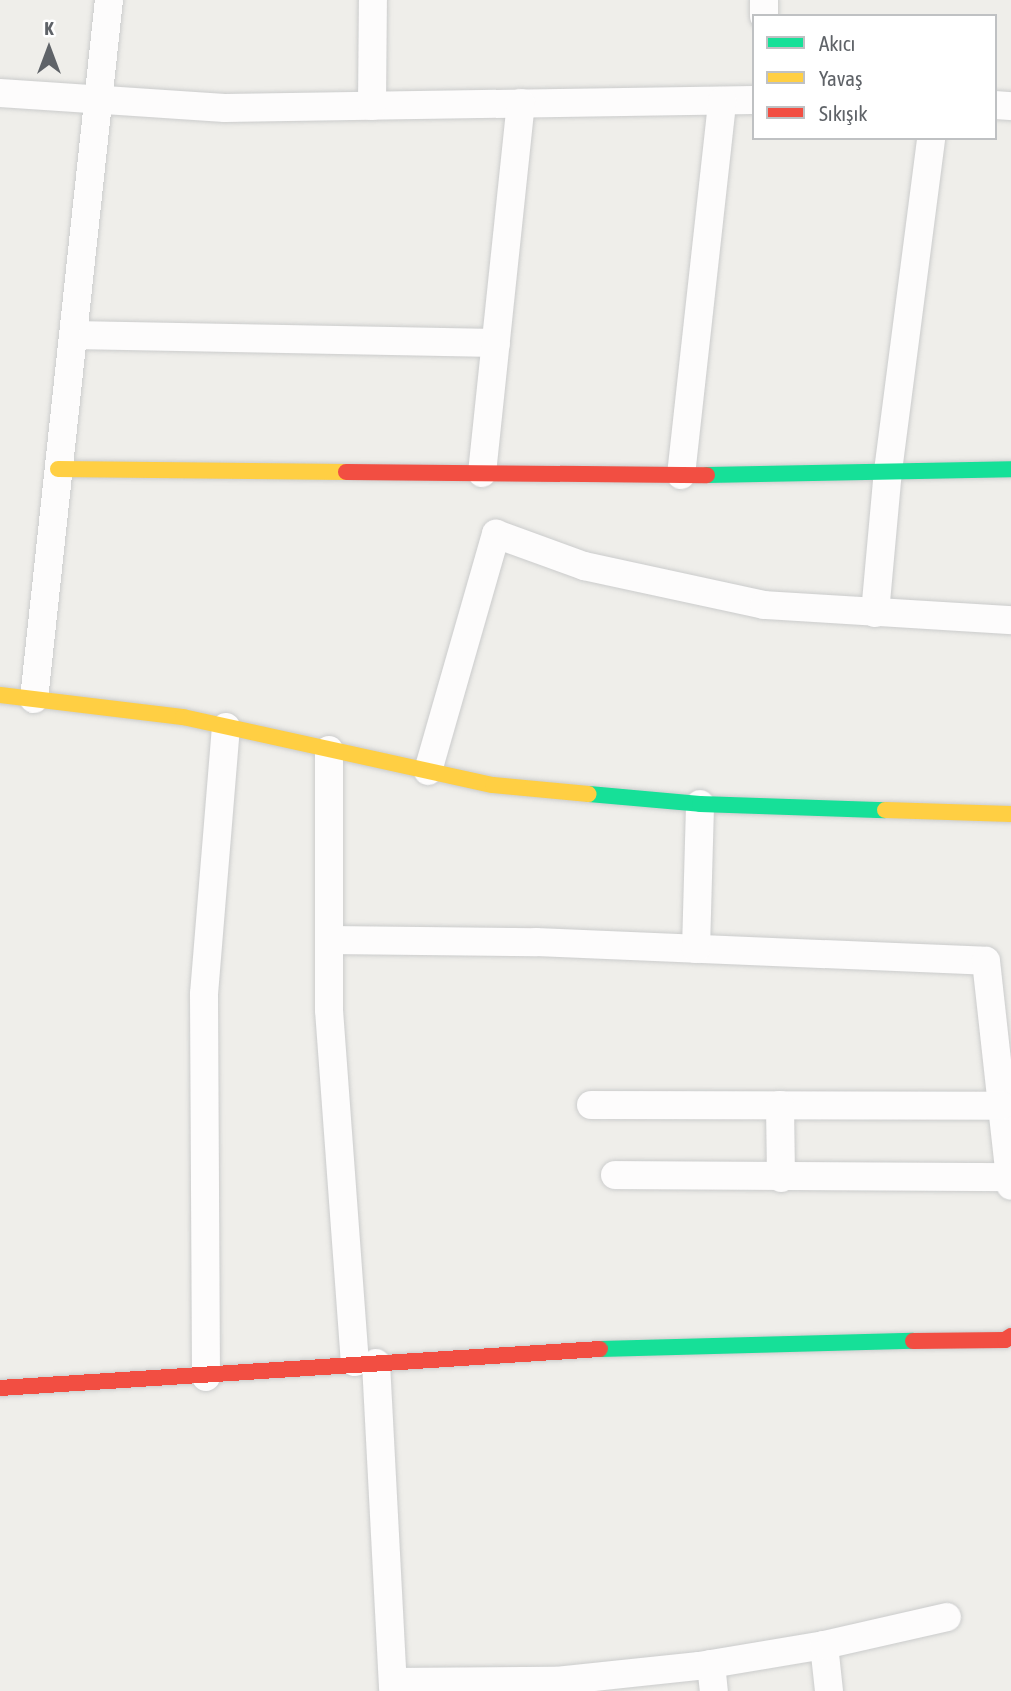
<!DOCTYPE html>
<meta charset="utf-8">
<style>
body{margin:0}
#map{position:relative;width:1011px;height:1691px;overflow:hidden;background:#efeeea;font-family:"Asap Condensed",sans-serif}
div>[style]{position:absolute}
.roads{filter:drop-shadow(0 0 2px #cbcccc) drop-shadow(0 0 2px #cbcccc)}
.street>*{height:28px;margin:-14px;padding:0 14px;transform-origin:14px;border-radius:14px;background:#fdfcfc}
.fast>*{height:16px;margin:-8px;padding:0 8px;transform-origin:8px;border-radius:8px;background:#16e098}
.slow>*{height:16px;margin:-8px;padding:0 8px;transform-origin:8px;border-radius:8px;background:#ffcf43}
.jam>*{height:16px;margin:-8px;padding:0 8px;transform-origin:8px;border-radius:8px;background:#f24e42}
span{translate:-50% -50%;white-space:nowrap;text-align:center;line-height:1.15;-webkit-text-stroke:5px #fff;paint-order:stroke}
.legend{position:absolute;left:752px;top:14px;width:245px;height:126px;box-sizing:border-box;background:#fff;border:2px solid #bfc1c3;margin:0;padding:9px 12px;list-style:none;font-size:21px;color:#5f6368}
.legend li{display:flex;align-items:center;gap:14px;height:35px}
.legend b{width:35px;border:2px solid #bfc1c3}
.north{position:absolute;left:14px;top:14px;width:70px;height:70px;-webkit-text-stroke:5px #fff;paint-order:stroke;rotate:0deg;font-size:19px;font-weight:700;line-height:28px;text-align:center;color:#5f6368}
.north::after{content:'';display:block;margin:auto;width:24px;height:32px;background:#5f6368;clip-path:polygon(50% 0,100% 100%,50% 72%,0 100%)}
</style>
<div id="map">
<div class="roads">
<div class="street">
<div style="left:764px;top:16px;width:16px;rotate:-90deg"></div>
<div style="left:0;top:93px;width:225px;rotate:3.8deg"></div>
<div style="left:225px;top:108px;width:529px;rotate:-0.87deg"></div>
<div style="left:995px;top:105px;width:16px;rotate:4deg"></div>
<div style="left:372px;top:106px;width:106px;rotate:-89.5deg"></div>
<div style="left:74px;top:335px;width:422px;rotate:1.1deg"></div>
<div style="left:482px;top:473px;width:372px;rotate:-84deg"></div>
<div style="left:681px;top:475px;width:376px;rotate:-83.7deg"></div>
<div style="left:875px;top:613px;width:143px;rotate:-84.8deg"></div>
<div style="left:888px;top:471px;width:336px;rotate:-82.6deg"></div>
<div style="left:34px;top:699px;width:703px;rotate:-83.88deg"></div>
<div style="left:329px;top:750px;width:260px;rotate:90deg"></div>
<div style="left:329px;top:1010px;width:353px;rotate:85.8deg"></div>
<div style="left:428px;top:771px;width:247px;rotate:-74deg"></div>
<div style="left:496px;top:534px;width:94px;rotate:20deg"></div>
<div style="left:584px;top:566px;width:184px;rotate:12.2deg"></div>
<div style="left:764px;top:605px;width:247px;rotate:3.5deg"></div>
<div style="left:329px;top:940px;width:207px;rotate:0.6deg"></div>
<div style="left:536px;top:942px;width:450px;rotate:2.4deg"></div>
<div style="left:986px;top:961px;width:226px;rotate:83.7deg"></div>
<div style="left:696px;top:949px;width:145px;rotate:-88.4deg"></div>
<div style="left:591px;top:1105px;width:410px;rotate:0.1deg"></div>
<div style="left:780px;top:1105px;width:73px;rotate:89.2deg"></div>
<div style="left:615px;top:1175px;width:395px;rotate:0.3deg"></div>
<div style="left:376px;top:1363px;width:328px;rotate:87deg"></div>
<div style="left:206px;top:1377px;width:383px;rotate:-90.3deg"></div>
<div style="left:204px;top:994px;width:268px;rotate:-85.3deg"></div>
<div style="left:824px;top:1645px;width:46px;rotate:83.8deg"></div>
<div style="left:711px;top:1664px;width:27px;rotate:84deg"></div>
<div style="left:393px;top:1682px;width:163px;rotate:-0.4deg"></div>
<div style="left:556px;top:1681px;width:144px;rotate:-6deg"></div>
<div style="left:699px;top:1666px;width:127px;rotate:-9.5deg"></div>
<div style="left:824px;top:1645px;width:126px;rotate:-12.8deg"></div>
</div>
<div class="fast">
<div style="left:707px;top:475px;width:304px;rotate:-1.1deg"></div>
<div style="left:589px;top:794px;width:111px;rotate:5.1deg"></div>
<div style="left:700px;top:804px;width:185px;rotate:1.9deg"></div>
<div style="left:600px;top:1349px;width:313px;rotate:-1.5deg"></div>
</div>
<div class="slow">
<div style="left:58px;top:469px;width:288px;rotate:0.6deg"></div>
<div style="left:0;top:695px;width:184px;rotate:6.9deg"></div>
<div style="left:183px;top:717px;width:317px;rotate:12.4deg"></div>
<div style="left:493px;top:785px;width:96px;rotate:5.4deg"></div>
<div style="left:885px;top:810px;width:126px;rotate:1.8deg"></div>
</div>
<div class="jam">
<div style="left:346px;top:472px;width:361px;rotate:0.5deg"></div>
<div style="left:913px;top:1341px;width:92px;rotate:-0.6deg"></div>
<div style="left:1005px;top:1340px;width:7px;rotate:-34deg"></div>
<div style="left:0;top:1388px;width:601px;rotate:-3.72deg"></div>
</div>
</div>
<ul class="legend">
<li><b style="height:9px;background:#16e098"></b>Akıcı</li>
<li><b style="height:9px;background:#ffcf43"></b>Yavaş</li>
<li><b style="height:9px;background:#f24e42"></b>Sıkışık</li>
</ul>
<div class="north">K</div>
</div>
